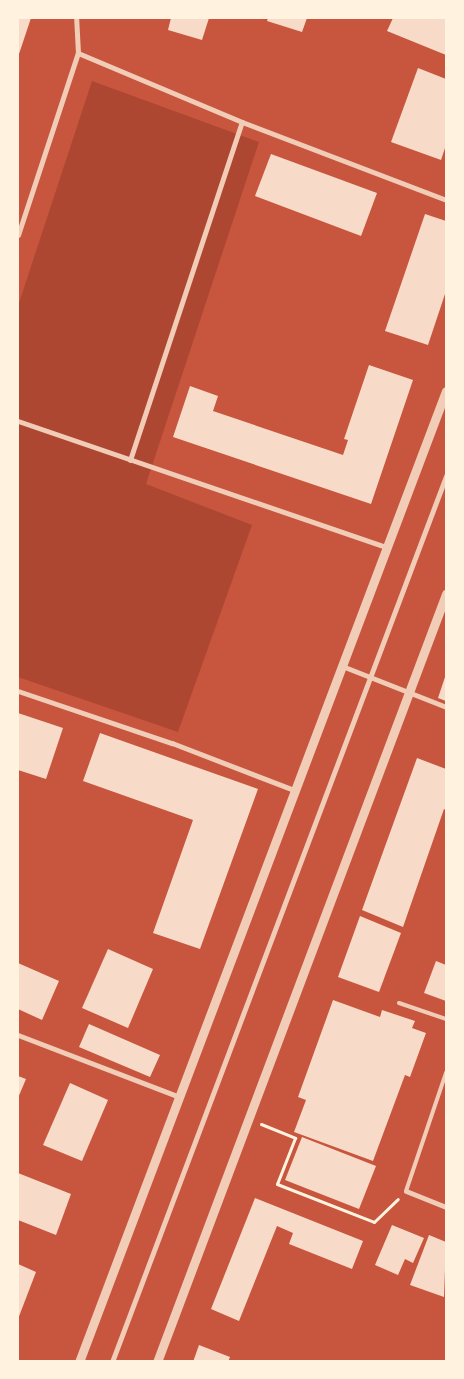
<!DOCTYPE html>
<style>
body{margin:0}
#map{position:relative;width:464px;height:1379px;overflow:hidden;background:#c8553d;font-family:Arial,sans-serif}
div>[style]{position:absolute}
.green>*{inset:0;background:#ae4732}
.building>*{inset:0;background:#f7dbc8}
.path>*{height:3px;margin:-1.5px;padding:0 1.5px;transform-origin:1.5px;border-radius:1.5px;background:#fff3e0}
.service>*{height:4px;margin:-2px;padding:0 2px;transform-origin:2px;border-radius:2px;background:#f1ccb7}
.pedestrian>*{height:4.5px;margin:-2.25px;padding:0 2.25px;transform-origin:2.25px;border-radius:2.25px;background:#f1ccb7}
.minor>*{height:5px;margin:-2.5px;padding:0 2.5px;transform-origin:2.5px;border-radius:2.5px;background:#f1ccb7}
.tertiary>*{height:9px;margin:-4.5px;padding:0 4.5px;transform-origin:4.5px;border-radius:4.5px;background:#f1ccb7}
span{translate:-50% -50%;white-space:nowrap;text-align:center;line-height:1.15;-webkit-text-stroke:4.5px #fff3e0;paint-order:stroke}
.frame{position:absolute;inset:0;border:19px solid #fff3e0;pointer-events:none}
</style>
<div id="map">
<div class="green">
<div style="clip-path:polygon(92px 81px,259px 142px,146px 484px,252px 525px,178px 732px,18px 677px,18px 306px)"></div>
</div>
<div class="building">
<div style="clip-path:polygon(18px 18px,31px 18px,18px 57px)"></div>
<div style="clip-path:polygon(171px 18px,209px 18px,202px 40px,168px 30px)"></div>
<div style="clip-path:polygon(268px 18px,307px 18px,302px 32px,267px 21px)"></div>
<div style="clip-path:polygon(393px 18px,446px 18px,446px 55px,387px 31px)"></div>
<div style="clip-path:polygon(418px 68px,446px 79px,446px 145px,441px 160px,391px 142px)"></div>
<div style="clip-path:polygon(271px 154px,377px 193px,361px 236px,255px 196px)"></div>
<div style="clip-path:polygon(425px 214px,446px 221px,446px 291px,428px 345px,385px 331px)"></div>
<div style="clip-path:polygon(369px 365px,413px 380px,371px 504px,173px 437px,190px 386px,218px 396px,213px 411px,343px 455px,348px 440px,344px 439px)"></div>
<div style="clip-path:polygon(446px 674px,446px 701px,438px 698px)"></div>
<div style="clip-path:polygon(18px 713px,63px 728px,46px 779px,18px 770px)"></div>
<div style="clip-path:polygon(100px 733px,258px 789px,200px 949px,153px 933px,193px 820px,83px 781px)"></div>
<div style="clip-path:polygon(417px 758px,446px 769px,446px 810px,444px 809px,403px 927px,362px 910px)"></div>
<div style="clip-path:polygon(360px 916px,401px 933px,379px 992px,338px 977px)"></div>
<div style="clip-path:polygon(108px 949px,153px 969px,128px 1028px,82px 1008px)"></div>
<div style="clip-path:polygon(436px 961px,446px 965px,446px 1001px,424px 993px)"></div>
<div style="clip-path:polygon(18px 963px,59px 981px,42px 1020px,18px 1009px)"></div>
<div style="clip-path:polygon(333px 1000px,380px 1017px,382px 1010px,415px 1021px,412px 1028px,426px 1033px,410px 1077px,405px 1075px,373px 1161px,294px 1132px,306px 1100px,298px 1097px)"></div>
<div style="clip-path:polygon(89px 1024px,160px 1055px,150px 1077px,79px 1047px)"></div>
<div style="clip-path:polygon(18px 1076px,26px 1079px,18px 1098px)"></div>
<div style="clip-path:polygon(70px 1083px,108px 1100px,82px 1161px,43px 1145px)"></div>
<div style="clip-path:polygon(302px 1137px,376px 1166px,359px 1209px,285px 1180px)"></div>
<div style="clip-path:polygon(18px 1173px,71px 1194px,56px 1235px,18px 1220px)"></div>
<div style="clip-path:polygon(255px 1198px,363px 1241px,352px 1269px,289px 1244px,293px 1233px,277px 1226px,239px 1321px,211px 1309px)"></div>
<div style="clip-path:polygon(392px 1225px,424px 1238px,413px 1263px,405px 1259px,398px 1275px,375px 1265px)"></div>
<div style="clip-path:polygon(429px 1235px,446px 1242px,444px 1297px,410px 1285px)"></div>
<div style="clip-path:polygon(18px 1264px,36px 1272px,18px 1319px)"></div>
<div style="clip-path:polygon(199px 1345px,230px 1357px,228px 1362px,193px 1362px)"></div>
</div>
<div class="path">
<div style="left:261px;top:1124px;width:37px;rotate:22deg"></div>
<div style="left:295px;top:1138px;width:49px;rotate:111.4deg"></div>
<div style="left:277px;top:1184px;width:104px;rotate:21.4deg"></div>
<div style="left:374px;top:1222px;width:33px;rotate:-44deg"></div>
</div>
<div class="service">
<div style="left:399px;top:1003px;width:50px;rotate:18.8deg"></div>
<div style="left:406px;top:1191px;width:125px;rotate:-71.3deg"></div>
</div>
<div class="pedestrian">
<div style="left:112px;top:1362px;width:947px;rotate:-69.34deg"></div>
</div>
<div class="minor">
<div style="left:78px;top:53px;width:178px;rotate:22.8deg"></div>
<div style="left:242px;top:122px;width:218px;rotate:20.9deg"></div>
<div style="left:18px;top:235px;width:192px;rotate:-71.8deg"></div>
<div style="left:78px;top:53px;width:35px;rotate:-93deg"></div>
<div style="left:18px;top:421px;width:390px;rotate:18.9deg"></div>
<div style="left:130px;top:460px;width:356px;rotate:-71.7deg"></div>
<div style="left:342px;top:666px;width:112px;rotate:21.5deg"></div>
<div style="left:18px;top:691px;width:163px;rotate:18.7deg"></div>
<div style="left:172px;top:743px;width:131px;rotate:21.1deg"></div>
<div style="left:18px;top:1035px;width:170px;rotate:21deg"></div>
<div style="left:406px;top:1191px;width:43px;rotate:21.8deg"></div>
</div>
<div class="tertiary">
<div style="left:79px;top:1362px;width:1038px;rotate:-69.3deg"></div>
<div style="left:157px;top:1362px;width:821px;rotate:-69.38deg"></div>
</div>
<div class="frame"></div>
</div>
